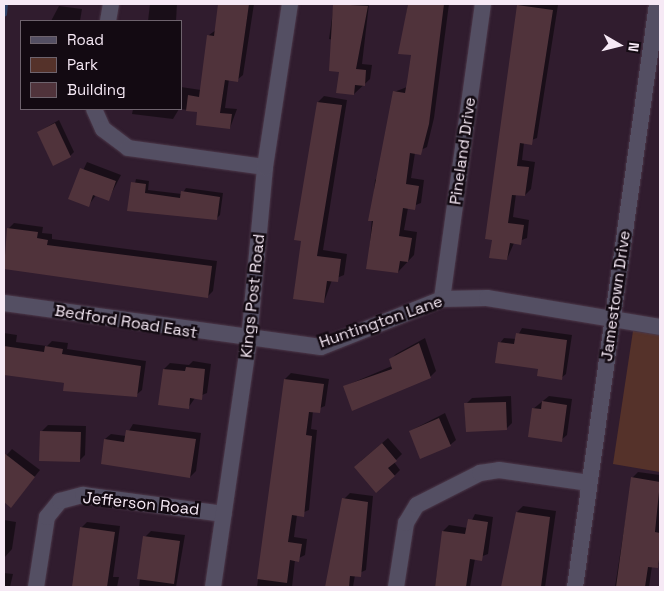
<!DOCTYPE html>
<style>
body{margin:0}
#map{position:relative;width:664px;height:591px;overflow:hidden;background:#301c2e;font-family:"Space Grotesk",sans-serif}
div>[style]{position:absolute}
.green>*{inset:0;background:#55322a}
.shadow>*{inset:0;background:#0007}
.stream>*{height:4.5px;margin:-2.25px;padding:0 2.25px;transform-origin:2.25px;border-radius:2.25px;background:#2f4168}
.building>*{inset:0;background:#50333b}
.roads{filter:drop-shadow(0 0 1px #4c394a) drop-shadow(0 0 1px #4c394a)}
.minor>*{height:16px;margin:-8px;padding:0 8px;transform-origin:8px;border-radius:8px;background:#544f63}
span{translate:-50% -50%;white-space:nowrap;text-align:center;line-height:1.15;-webkit-text-stroke:5px #130a12;paint-order:stroke}
.street-label{font-size:16px;color:#f6e9f5}
.frame{position:absolute;inset:0;border:5px solid #f6e9f5;pointer-events:none}
.legend{position:absolute;left:20px;top:20px;width:162px;height:90px;box-sizing:border-box;background:#130a12;border:1px solid #6e636d;margin:0;padding:6px 9px;list-style:none;font-size:15px;color:#f6e9f5}
.legend li{display:flex;align-items:center;gap:10px;height:25px}
.legend b{width:25px;border:1px solid #6e636d}
.north{position:absolute;left:594px;top:20px;width:50px;height:50px;-webkit-text-stroke:4px #130a12;paint-order:stroke;rotate:98deg;font-size:14px;font-weight:700;line-height:20px;text-align:center;color:#f6e9f5}
.north::after{content:'';display:block;margin:auto;width:18px;height:22px;background:#f6e9f5;clip-path:polygon(50% 0,100% 100%,50% 72%,0 100%)}
</style>
<div id="map">
<div class="green">
<div style="clip-path:polygon(633px 331px,660px 335px,660px 472px,613px 464px)"></div>
</div>
<div class="shadow">
<div style="clip-path:polygon(150px 4px,177px 4px,176px 21px,148px 21px)"></div>
<div style="clip-path:polygon(221px 4px,254px 4px,243px 75px,237px 80px,229px 79px,225px 108px,237px 109px,230px 128px,198px 111px,180px 109px,181px 87px,201px 90px,209px 35px,216px 30px)"></div>
<div style="clip-path:polygon(334px 4px,369px 4px,362px 64px,372px 65px,370px 79px,354px 94px,340px 71px,334px 40px,329px 39px)"></div>
<div style="clip-path:polygon(408px 4px,449px 4px,434px 118px,427px 147px,415px 153px,411px 178px,424px 180px,421px 203px,408px 208px,404px 230px,417px 232px,414px 255px,398px 272px,368px 268px,375px 180px,380px 175px,394px 92px,407px 87px,413px 54px,400px 53px)"></div>
<div style="clip-path:polygon(519px 4px,558px 5px,537px 138px,524px 143px,522px 160px,535px 162px,531px 189px,525px 195px,516px 194px,513px 217px,529px 220px,527px 238px,514px 243px,507px 259px,493px 239px,486px 238px)"></div>
<div style="clip-path:polygon(59px 6px,82px 9px,80px 21px,51px 21px)"></div>
<div style="clip-path:polygon(324px 96px,347px 100px,323px 250px,347px 254px,344px 275px,332px 280px,324px 302px,303px 240px,318px 102px)"></div>
<div style="clip-path:polygon(133px 109px,179px 109px,173px 119px,132px 114px)"></div>
<div style="clip-path:polygon(59px 120px,74px 152px,70px 156px,38px 132px)"></div>
<div style="clip-path:polygon(87px 162px,121px 175px,108px 200px,96px 195px,89px 205px,70px 198px)"></div>
<div style="clip-path:polygon(136px 179px,149px 181px,148px 190px,182px 194px,186px 188px,223px 193px,220px 215px,216px 219px,129px 210px)"></div>
<div style="clip-path:polygon(14px 223px,43px 227px,42px 233px,52px 234px,52px 239px,217px 261px,213px 291px,207px 297px,4px 268px,8px 229px)"></div>
<div style="clip-path:polygon(522px 328px,572px 335px,566px 374px,561px 378px,500px 343px,504px 338px,516px 339px)"></div>
<div style="clip-path:polygon(4px 333px,17px 335px,16px 342px,47px 346px,52px 341px,68px 343px,67px 349px,146px 361px,142px 390px,136px 395px,4px 373px)"></div>
<div style="clip-path:polygon(425px 338px,436px 371px,430px 377px,345px 386px,392px 366px,390px 360px,396px 354px)"></div>
<div style="clip-path:polygon(193px 361px,211px 364px,207px 393px,195px 398px,188px 408px,164px 369px,170px 363px,189px 365px)"></div>
<div style="clip-path:polygon(291px 373px,329px 379px,325px 406px,313px 411px,311px 429px,317px 430px,309px 510px,297px 515px,294px 537px,307px 539px,305px 555px,295px 560px,292px 587px,257px 587px,285px 379px)"></div>
<div style="clip-path:polygon(511px 396px,512px 423px,506px 429px,466px 404px,472px 398px)"></div>
<div style="clip-path:polygon(549px 396px,572px 399px,567px 435px,561px 440px,533px 409px)"></div>
<div style="clip-path:polygon(445px 413px,456px 440px,450px 445px,410px 431px)"></div>
<div style="clip-path:polygon(133px 424px,201px 433px,196px 471px,190px 477px,105px 439px,111px 434px,126px 436px)"></div>
<div style="clip-path:polygon(48px 425px,86px 426px,85px 455px,79px 461px,42px 431px)"></div>
<div style="clip-path:polygon(388px 438px,402px 454px,394px 462px,400px 470px,394px 476px,361px 461px)"></div>
<div style="clip-path:polygon(12px 449px,40px 470px,11px 506px,4px 501px,4px 458px)"></div>
<div style="clip-path:polygon(638px 472px,660px 475px,660px 564px,652px 566px,649px 587px,615px 587px,632px 478px)"></div>
<div style="clip-path:polygon(350px 493px,373px 496px,366px 570px,355px 575px,353px 587px,327px 587px,344px 499px)"></div>
<div style="clip-path:polygon(523px 506px,556px 511px,545px 587px,503px 587px,517px 512px)"></div>
<div style="clip-path:polygon(475px 514px,493px 517px,488px 554px,475px 559px,470px 587px,435px 587px,443px 531px,449px 525px,468px 528px)"></div>
<div style="clip-path:polygon(4px 520px,16px 522px,12px 549px,4px 558px)"></div>
<div style="clip-path:polygon(87px 522px,120px 526px,113px 577px,119px 577px,117px 587px,73px 587px,81px 528px)"></div>
<div style="clip-path:polygon(151px 531px,185px 535px,176px 587px,139px 587px,145px 537px)"></div>
<div style="clip-path:polygon(4px 573px,13px 574px,10px 587px,4px 587px)"></div>
</div>
<div class="stream">
<div style="left:4px;top:14px;width:10px;rotate:-84deg"></div>
</div>
<div class="building">
<div style="clip-path:polygon(218px 4px,249px 4px,238px 82px,225px 80px,220px 113px,232px 114px,230px 129px,196px 125px,197px 112px,186px 111px,188px 95px,199px 97px,207px 35px,214px 36px)"></div>
<div style="clip-path:polygon(333px 4px,368px 6px,356px 69px,366px 70px,365px 86px,355px 85px,354px 95px,336px 93px,339px 72px,329px 71px)"></div>
<div style="clip-path:polygon(408px 4px,444px 4px,429px 124px,421px 155px,410px 153px,406px 184px,419px 186px,415px 210px,403px 208px,399px 236px,412px 238px,408px 262px,400px 261px,398px 273px,366px 269px,373px 221px,368px 221px,393px 91px,405px 93px,407px 82px,411px 55px,398px 54px)"></div>
<div style="clip-path:polygon(517px 5px,553px 10px,532px 145px,520px 143px,517px 166px,529px 167px,525px 196px,512px 195px,508px 223px,524px 225px,521px 245px,510px 243px,507px 260px,489px 258px,492px 240px,485px 239px)"></div>
<div style="clip-path:polygon(317px 102px,342px 105px,317px 256px,341px 259px,338px 282px,327px 281px,324px 303px,293px 299px,301px 241px,294px 240px)"></div>
<div style="clip-path:polygon(55px 123px,71px 157px,53px 166px,37px 132px)"></div>
<div style="clip-path:polygon(80px 168px,116px 181px,109px 201px,93px 195px,89px 207px,68px 199px)"></div>
<div style="clip-path:polygon(131px 182px,146px 184px,145px 193px,180px 198px,181px 191px,220px 197px,217px 220px,127px 211px)"></div>
<div style="clip-path:polygon(7px 228px,38px 232px,37px 238px,48px 240px,47px 245px,212px 266px,208px 298px,4px 269px)"></div>
<div style="clip-path:polygon(516px 333px,567px 340px,562px 380px,537px 376px,538px 369px,495px 363px,498px 342px,514px 344px)"></div>
<div style="clip-path:polygon(419px 343px,431px 378px,352px 411px,343px 386px,392px 369px,389px 359px)"></div>
<div style="clip-path:polygon(4px 346px,44px 352px,45px 346px,63px 349px,62px 354px,141px 366px,137px 397px,63px 391px,64px 383px,4px 375px)"></div>
<div style="clip-path:polygon(186px 367px,205px 369px,202px 400px,190px 398px,189px 409px,158px 405px,163px 369px,185px 371px)"></div>
<div style="clip-path:polygon(284px 379px,324px 384px,320px 413px,309px 412px,306px 435px,312px 436px,304px 517px,292px 515px,288px 542px,302px 544px,299px 562px,290px 560px,287px 583px,257px 579px)"></div>
<div style="clip-path:polygon(542px 401px,567px 405px,562px 442px,528px 437px,532px 408px,541px 409px)"></div>
<div style="clip-path:polygon(506px 402px,507px 430px,466px 432px,464px 403px)"></div>
<div style="clip-path:polygon(439px 418px,451px 446px,420px 459px,409px 431px)"></div>
<div style="clip-path:polygon(126px 430px,196px 439px,190px 478px,101px 464px,104px 439px,124px 442px)"></div>
<div style="clip-path:polygon(40px 431px,81px 432px,80px 462px,39px 461px)"></div>
<div style="clip-path:polygon(382px 443px,397px 461px,388px 468px,395px 476px,376px 493px,354px 467px)"></div>
<div style="clip-path:polygon(4px 453px,35px 477px,11px 508px,4px 502px)"></div>
<div style="clip-path:polygon(631px 477px,660px 482px,655px 532px,660px 533px,660px 551px,658px 568px,648px 567px,645px 587px,616px 587px)"></div>
<div style="clip-path:polygon(342px 498px,368px 502px,361px 577px,350px 576px,349px 587px,325px 587px)"></div>
<div style="clip-path:polygon(516px 512px,550px 517px,541px 587px,501px 587px)"></div>
<div style="clip-path:polygon(468px 519px,488px 522px,482px 561px,470px 559px,466px 587px,435px 587px,442px 531px,465px 534px)"></div>
<div style="clip-path:polygon(80px 527px,115px 532px,107px 587px,72px 587px)"></div>
<div style="clip-path:polygon(143px 536px,180px 541px,174px 584px,137px 579px)"></div>
</div>
<div class="roads">
<div class="minor">
<div style="left:108px;top:21px;width:17px;rotate:-80deg"></div>
<div style="left:94px;top:109px;width:22px;rotate:66deg"></div>
<div style="left:103px;top:129px;width:31px;rotate:37deg"></div>
<div style="left:128px;top:148px;width:138px;rotate:7.9deg"></div>
<div style="left:442px;top:299px;width:298px;rotate:-82.1deg"></div>
<div style="left:4px;top:303px;width:320px;rotate:7.9deg"></div>
<div style="left:321px;top:347px;width:130px;rotate:-21.6deg"></div>
<div style="left:442px;top:299px;width:45px;rotate:-1.3deg"></div>
<div style="left:487px;top:298px;width:175px;rotate:9.5deg"></div>
<div style="left:36px;top:587px;width:71px;rotate:-81.1deg"></div>
<div style="left:47px;top:517px;width:21px;rotate:-51deg"></div>
<div style="left:60px;top:501px;width:24px;rotate:-15deg"></div>
<div style="left:83px;top:495px;width:142px;rotate:7.7deg"></div>
<div style="left:213px;top:587px;width:250px;rotate:-81.7deg"></div>
<div style="left:249px;top:340px;width:174px;rotate:-84.7deg"></div>
<div style="left:265px;top:167px;width:165px;rotate:-81.3deg"></div>
<div style="left:396px;top:587px;width:65px;rotate:-81.1deg"></div>
<div style="left:406px;top:523px;width:21px;rotate:-59deg"></div>
<div style="left:417px;top:505px;width:71px;rotate:-26.9deg"></div>
<div style="left:480px;top:473px;width:19px;rotate:-9deg"></div>
<div style="left:499px;top:470px;width:91px;rotate:8.2deg"></div>
<div style="left:575px;top:587px;width:589px;rotate:-81.99deg"></div>
</div>
</div>
<div class="street-label">
<span style="left:463px;top:151px;rotate:-82deg">Pineland Drive</span>
<span style="left:253px;top:296px;rotate:-84deg">Kings Post Road</span>
<span style="left:616px;top:296px;rotate:-82deg">Jamestown Drive</span>
<span style="left:126px;top:322px;rotate:9deg">Bedford Road East</span>
<span style="left:381px;top:322px;rotate:-19deg">Huntington Lane</span>
<span style="left:141px;top:504px;rotate:6deg">Jefferson Road</span>
</div>
<div class="frame"></div>
<ul class="legend">
<li><b style="height:6px;background:#544f63"></b>Road</li>
<li><b style="height:14px;background:#55322a"></b>Park</li>
<li><b style="height:14px;background:#50333b"></b>Building</li>
</ul>
<div class="north">N</div>
</div>
